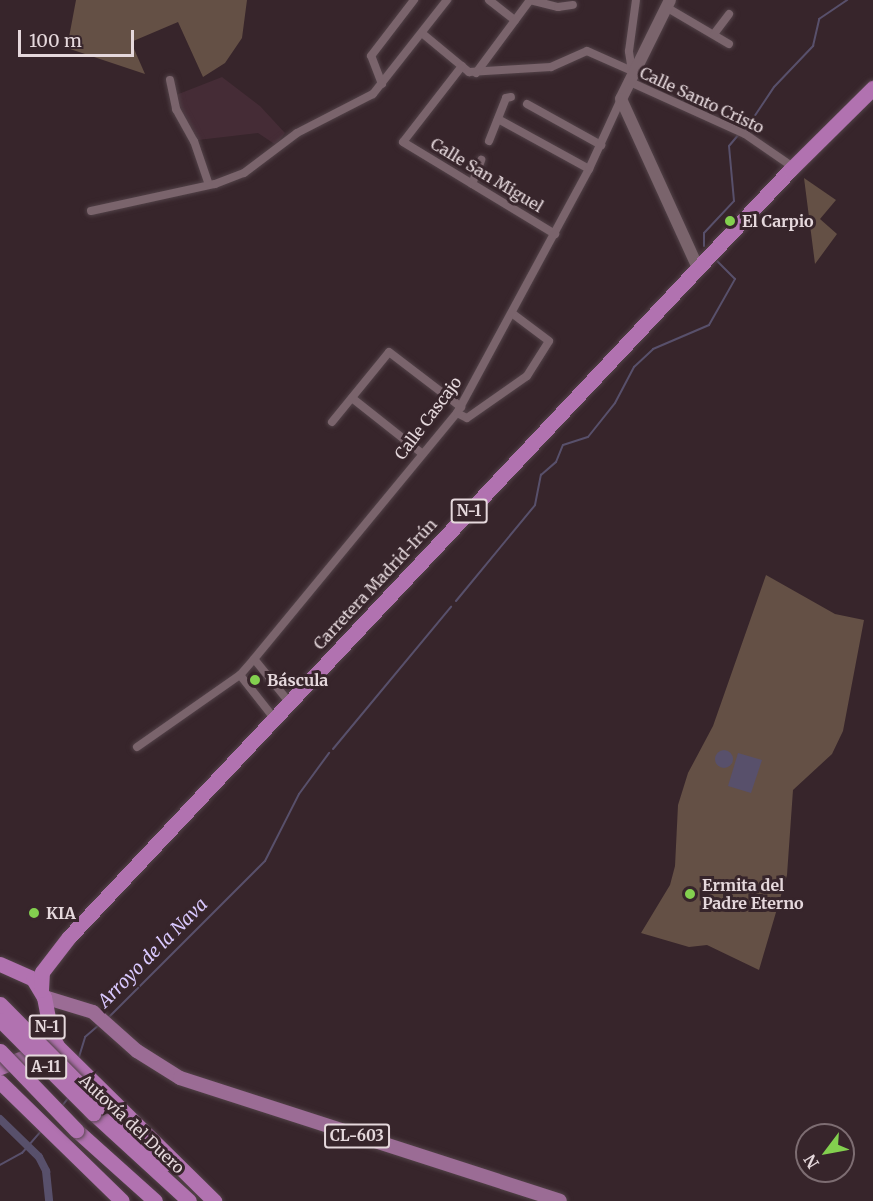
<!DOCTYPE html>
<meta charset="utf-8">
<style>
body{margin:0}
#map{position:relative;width:873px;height:1201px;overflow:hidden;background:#37252b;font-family:Merriweather,serif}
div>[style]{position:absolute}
.built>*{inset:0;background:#452c36}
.green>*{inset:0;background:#645045}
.water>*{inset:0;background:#58506b}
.round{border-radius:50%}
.stream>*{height:2px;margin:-1px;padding:0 1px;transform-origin:1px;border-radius:1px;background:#58506b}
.canal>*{height:8px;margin:-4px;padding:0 4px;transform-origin:4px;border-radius:4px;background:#58506b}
.roads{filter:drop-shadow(0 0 2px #524248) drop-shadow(0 0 2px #524248)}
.street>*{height:8px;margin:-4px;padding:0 4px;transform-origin:4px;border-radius:4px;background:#7a646c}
.secondary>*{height:12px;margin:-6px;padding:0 6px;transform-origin:6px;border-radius:6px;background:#7a646c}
.primary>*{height:14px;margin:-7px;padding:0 7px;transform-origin:7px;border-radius:7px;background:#9b6c95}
.highway>*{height:15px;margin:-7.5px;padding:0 7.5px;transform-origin:7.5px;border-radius:7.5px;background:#b172b0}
.bridges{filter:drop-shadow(0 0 2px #524248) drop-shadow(0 0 2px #524248)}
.highway-bridge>*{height:15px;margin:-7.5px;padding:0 7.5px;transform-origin:7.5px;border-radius:7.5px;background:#b172b0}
.dots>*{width:16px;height:16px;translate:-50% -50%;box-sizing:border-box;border:3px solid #37252b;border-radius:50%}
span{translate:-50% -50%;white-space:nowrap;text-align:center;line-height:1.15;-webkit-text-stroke:6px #37252b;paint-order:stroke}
.shield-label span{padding:2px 4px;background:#37252b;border:2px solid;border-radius:4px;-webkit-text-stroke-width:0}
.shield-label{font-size:15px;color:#e5d8dc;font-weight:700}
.street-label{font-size:16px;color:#e5d8dc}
.poi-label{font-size:16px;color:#e5d8dc;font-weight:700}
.left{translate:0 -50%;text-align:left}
.water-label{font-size:18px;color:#d9c8fe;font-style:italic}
.north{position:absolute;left:795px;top:1123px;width:60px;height:60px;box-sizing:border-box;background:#37252b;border:2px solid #7d6d72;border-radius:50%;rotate:238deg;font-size:16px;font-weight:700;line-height:24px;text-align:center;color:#e5d8dc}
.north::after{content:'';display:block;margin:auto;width:21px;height:27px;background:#83d04f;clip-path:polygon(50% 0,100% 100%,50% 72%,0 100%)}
.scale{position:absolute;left:18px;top:30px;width:116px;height:27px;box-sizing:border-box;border:3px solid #e5d8dc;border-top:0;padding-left:8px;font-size:18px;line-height:21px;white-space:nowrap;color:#e5d8dc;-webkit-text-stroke:4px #37252b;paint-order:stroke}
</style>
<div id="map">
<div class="built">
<div style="clip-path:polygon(222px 77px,260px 106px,285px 133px,276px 145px,258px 133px,198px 140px,185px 124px,176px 95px)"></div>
</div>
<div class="green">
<div style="clip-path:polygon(76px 0,247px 0,242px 38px,225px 63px,203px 77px,178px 22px,131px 42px,145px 74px,67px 48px)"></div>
<div style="clip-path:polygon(804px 178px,836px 200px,820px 219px,837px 234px,815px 264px)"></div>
<div style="clip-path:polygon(766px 575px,835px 614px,864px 620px,843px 731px,832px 754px,793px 790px,787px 875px,759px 970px,707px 945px,689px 947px,641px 933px,670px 885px,675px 866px,678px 805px,688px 773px,713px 726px)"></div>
</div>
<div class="water">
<div class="round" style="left:715px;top:750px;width:18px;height:18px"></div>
<div style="clip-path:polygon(738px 753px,762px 760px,751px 793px,728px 786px)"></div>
</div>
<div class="stream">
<div style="left:746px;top:129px;width:50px;rotate:-56.3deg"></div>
<div style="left:774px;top:87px;width:57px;rotate:-46.4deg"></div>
<div style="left:813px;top:46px;width:28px;rotate:-77deg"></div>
<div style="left:819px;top:19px;width:34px;rotate:-34deg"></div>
<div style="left:704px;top:246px;width:13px;rotate:-90deg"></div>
<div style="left:704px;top:233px;width:44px;rotate:-46.8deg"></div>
<div style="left:734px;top:201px;width:55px;rotate:-95.2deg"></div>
<div style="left:729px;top:146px;width:16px;rotate:-50deg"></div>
<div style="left:456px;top:601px;width:124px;rotate:-50.5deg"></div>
<div style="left:535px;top:505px;width:31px;rotate:-79deg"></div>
<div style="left:541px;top:475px;width:20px;rotate:-41deg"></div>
<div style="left:556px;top:462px;width:18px;rotate:-68deg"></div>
<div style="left:563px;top:445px;width:26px;rotate:-18deg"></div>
<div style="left:588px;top:437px;width:43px;rotate:-51.5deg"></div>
<div style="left:615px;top:403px;width:41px;rotate:-62.2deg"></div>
<div style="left:634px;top:367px;width:26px;rotate:-43deg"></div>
<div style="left:653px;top:349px;width:61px;rotate:-23.2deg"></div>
<div style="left:709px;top:325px;width:53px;rotate:-60.5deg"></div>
<div style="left:735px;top:279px;width:25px;rotate:-135deg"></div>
<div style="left:333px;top:749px;width:185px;rotate:-50.3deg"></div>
<div style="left:108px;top:1018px;width:222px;rotate:-45deg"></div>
<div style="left:265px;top:861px;width:75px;rotate:-63.1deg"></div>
<div style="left:299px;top:794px;width:51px;rotate:-53.8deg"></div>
<div style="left:79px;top:1057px;width:21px;rotate:-73deg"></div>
<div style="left:85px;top:1037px;width:18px;rotate:-41deg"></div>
<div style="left:62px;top:1106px;width:11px;rotate:-52deg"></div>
<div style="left:0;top:1165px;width:25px;rotate:-29deg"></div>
<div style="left:22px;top:1153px;width:29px;rotate:-49deg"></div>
</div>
<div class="canal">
<div style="left:0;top:1119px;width:54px;rotate:44.3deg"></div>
<div style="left:39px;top:1157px;width:16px;rotate:63deg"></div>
<div style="left:46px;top:1171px;width:30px;rotate:84deg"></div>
</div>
<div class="roads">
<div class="street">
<div style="left:489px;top:0;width:33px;rotate:38deg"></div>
<div style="left:530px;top:0;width:29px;rotate:14deg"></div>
<div style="left:558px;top:7px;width:15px;rotate:-8deg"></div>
<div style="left:666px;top:7px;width:73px;rotate:30.4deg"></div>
<div style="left:423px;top:34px;width:60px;rotate:39.6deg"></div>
<div style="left:469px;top:72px;width:82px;rotate:-3.5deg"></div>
<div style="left:551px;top:67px;width:39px;rotate:-24deg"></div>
<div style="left:587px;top:51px;width:49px;rotate:24deg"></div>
<div style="left:714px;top:34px;width:25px;rotate:-53deg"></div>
<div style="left:462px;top:66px;width:96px;rotate:127.8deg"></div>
<div style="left:403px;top:142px;width:178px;rotate:31.2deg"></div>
<div style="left:632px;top:71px;width:20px;rotate:-99deg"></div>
<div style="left:629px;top:51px;width:51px;rotate:-82.2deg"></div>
<div style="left:476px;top:73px;width:91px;rotate:-53.5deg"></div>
<div style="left:170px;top:80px;width:30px;rotate:78deg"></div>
<div style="left:176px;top:109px;width:37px;rotate:61deg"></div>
<div style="left:194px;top:141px;width:46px;rotate:71.2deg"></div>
<div style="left:628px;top:81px;width:128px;rotate:24.4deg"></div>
<div style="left:745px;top:134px;width:58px;rotate:34.5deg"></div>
<div style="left:382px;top:84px;width:30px;rotate:-111deg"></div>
<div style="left:371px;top:56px;width:71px;rotate:-52.5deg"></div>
<div style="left:527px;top:104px;width:85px;rotate:29deg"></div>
<div style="left:498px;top:119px;width:104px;rotate:28.8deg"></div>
<div style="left:489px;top:141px;width:46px;rotate:-68.4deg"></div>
<div style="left:506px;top:98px;width:5px;rotate:-11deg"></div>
<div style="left:472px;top:184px;width:26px;rotate:-69deg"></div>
<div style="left:91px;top:211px;width:127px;rotate:-12.3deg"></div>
<div style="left:215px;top:184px;width:31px;rotate:-21deg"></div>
<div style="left:244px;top:173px;width:66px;rotate:-37deg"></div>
<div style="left:297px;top:133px;width:85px;rotate:-27.2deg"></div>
<div style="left:373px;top:94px;width:120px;rotate:-51.8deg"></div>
<div style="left:352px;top:398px;width:90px;rotate:38.3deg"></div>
<div style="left:457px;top:413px;width:11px;rotate:27deg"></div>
<div style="left:467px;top:418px;width:73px;rotate:-35deg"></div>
<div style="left:527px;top:376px;width:41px;rotate:-57.8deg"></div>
<div style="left:549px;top:341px;width:45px;rotate:-143.1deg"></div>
<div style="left:332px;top:422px;width:90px;rotate:-50.8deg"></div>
<div style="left:389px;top:352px;width:91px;rotate:37.4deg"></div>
<div style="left:254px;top:659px;width:21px;rotate:131deg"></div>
<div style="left:240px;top:675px;width:55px;rotate:51.7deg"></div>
<div style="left:289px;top:702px;width:55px;rotate:-129.1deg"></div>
<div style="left:254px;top:659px;width:319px;rotate:-50.5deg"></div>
<div style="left:457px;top:413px;width:277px;rotate:-61.6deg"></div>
<div style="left:589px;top:169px;width:77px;rotate:-65.4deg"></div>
<div style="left:137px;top:747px;width:126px;rotate:-35deg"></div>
</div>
<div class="secondary">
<div style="left:670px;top:0;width:110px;rotate:116.3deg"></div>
<div style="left:621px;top:99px;width:186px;rotate:65.5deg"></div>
</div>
<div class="primary">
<div style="left:44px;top:997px;width:51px;rotate:17deg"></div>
<div style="left:93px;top:1012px;width:59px;rotate:41.6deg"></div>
<div style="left:137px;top:1051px;width:51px;rotate:32.1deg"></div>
<div style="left:180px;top:1078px;width:399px;rotate:17.9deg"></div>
</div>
<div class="highway">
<div style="left:0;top:964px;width:36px;rotate:24deg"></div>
<div style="left:33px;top:979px;width:21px;rotate:59deg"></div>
<div style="left:44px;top:997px;width:21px;rotate:79deg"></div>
<div style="left:48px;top:1018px;width:25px;rotate:106deg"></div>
<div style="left:41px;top:1042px;width:17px;rotate:130deg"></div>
<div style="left:30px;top:1055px;width:32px;rotate:158deg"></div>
<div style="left:41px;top:990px;width:18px;rotate:-87deg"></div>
<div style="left:42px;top:972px;width:44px;rotate:-52.4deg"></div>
<div style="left:69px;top:937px;width:1053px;rotate:-46.77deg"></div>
<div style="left:790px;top:170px;width:117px;rotate:-44.7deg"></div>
<div style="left:47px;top:1026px;width:22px;rotate:63deg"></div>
<div style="left:57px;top:1046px;width:221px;rotate:44.6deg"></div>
<div style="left:0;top:1082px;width:170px;rotate:44.3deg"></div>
<div style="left:101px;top:1106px;width:86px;rotate:42.2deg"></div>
<div style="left:93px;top:1113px;width:130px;rotate:42.5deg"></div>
<div style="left:76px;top:1130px;width:106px;rotate:41.9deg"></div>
</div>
</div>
<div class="bridges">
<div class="highway-bridge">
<div style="left:0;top:1004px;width:144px;rotate:45.3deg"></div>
<div style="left:0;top:1020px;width:132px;rotate:45deg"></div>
<div style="left:0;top:1051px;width:110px;rotate:46.1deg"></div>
</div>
</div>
<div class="dots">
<div style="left:730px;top:221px;background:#83d04f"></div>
<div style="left:255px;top:680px;background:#83d04f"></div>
<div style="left:690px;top:894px;background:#83d04f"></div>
<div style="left:34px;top:913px;background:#83d04f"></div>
</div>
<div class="shield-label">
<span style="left:469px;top:511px">N-1</span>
<span style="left:47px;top:1027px">N-1</span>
<span style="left:46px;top:1067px">A-11</span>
<span style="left:357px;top:1136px">CL-603</span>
</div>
<div class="street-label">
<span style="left:702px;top:100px;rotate:25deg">Calle Santo Cristo</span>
<span style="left:487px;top:175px;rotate:31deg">Calle San Miguel</span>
<span style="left:428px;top:418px;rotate:-53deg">Calle Cascajo</span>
<span style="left:375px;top:584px;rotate:-47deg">Carretera Madrid-Irún</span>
<span style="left:132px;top:1124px;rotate:43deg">Autovía del Duero</span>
</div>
<div class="poi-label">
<span class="left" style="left:742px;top:221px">El Carpio</span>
<span class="left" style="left:267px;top:680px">Báscula</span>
<span class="left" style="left:702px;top:894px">Ermita del<br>Padre Eterno</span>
<span class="left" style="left:46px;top:913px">KIA</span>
</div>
<div class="water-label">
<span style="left:153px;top:953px;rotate:-45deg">Arroyo de la Nava</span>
</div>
<div class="north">N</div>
<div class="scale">100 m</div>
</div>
